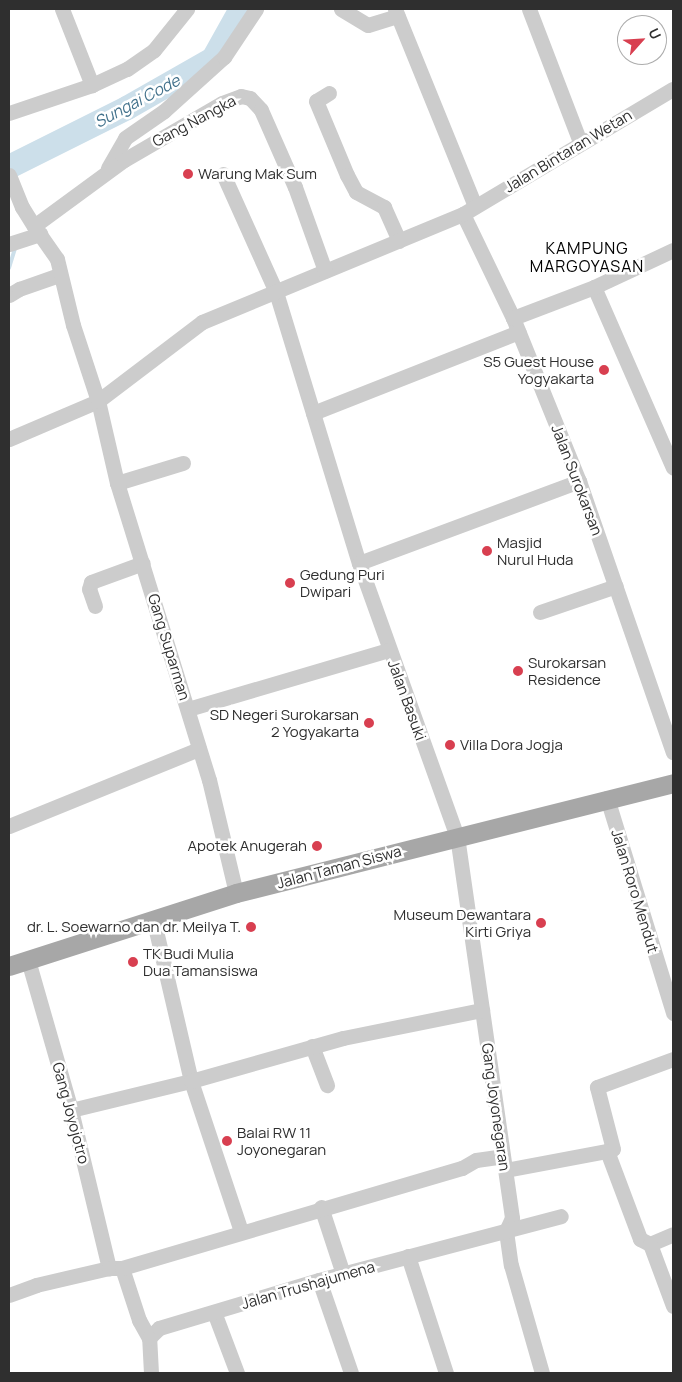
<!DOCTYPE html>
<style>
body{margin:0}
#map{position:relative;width:682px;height:1382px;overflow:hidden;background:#fff;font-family:Manrope,sans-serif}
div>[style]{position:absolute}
.stream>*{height:4px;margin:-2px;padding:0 2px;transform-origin:2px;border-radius:2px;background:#ccdfea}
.river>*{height:24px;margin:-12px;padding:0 12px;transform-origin:12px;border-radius:12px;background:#ccdfea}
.minor>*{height:15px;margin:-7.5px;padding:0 7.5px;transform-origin:7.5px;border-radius:7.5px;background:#ccc}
.major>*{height:19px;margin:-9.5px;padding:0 9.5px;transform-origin:9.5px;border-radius:9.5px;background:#a7a7a7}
.dots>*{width:14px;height:14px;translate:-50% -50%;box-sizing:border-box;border:2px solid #fff;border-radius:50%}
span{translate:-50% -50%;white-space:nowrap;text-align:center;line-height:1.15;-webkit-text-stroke:5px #fff;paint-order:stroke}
.street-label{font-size:15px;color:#2f2f2f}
.poi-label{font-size:15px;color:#2f2f2f}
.left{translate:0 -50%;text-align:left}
.right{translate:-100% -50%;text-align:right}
.water-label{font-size:16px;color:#43728c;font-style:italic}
.neighbourhood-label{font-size:16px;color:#000;letter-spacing:1px}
.frame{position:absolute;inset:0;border:10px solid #2f2f2f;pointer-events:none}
.north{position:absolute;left:617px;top:15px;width:50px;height:50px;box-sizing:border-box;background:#fff;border:1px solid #acacac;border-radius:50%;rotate:64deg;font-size:14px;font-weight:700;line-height:20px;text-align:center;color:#2f2f2f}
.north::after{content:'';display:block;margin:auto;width:18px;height:22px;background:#d83f50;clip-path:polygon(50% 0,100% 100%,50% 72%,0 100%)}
</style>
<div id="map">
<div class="stream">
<div style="left:9px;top:268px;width:24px;rotate:-73deg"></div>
</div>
<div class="river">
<div style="left:9px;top:167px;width:132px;rotate:-26.6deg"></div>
<div style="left:127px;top:108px;width:99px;rotate:-29.7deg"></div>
<div style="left:213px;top:59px;width:57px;rotate:-60.8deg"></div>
</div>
<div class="minor">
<div style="left:62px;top:9px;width:82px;rotate:68.5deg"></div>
<div style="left:341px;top:9px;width:31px;rotate:31deg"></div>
<div style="left:368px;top:25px;width:31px;rotate:-17deg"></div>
<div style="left:395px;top:9px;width:213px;rotate:67.9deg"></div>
<div style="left:529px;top:9px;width:142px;rotate:69deg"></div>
<div style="left:329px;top:93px;width:15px;rotate:148deg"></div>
<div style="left:316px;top:101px;width:80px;rotate:67.3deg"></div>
<div style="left:347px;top:175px;width:19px;rotate:62deg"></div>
<div style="left:356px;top:192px;width:32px;rotate:28deg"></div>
<div style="left:384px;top:207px;width:37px;rotate:66deg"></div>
<div style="left:9px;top:113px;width:88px;rotate:-18.6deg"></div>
<div style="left:92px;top:85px;width:38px;rotate:-25deg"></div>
<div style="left:127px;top:69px;width:33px;rotate:-35deg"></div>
<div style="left:154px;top:50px;width:53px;rotate:-51.2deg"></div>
<div style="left:108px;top:168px;width:34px;rotate:-60deg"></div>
<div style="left:125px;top:138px;width:47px;rotate:-34.7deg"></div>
<div style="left:164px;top:111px;width:81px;rotate:-42deg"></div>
<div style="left:224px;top:57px;width:58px;rotate:-56.3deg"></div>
<div style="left:223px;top:174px;width:129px;rotate:65.8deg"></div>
<div style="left:276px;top:292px;width:283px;rotate:73deg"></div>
<div style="left:359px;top:563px;width:290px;rotate:70.3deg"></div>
<div style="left:457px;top:836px;width:386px;rotate:81.8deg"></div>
<div style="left:512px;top:1218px;width:14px;rotate:115deg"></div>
<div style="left:506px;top:1231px;width:34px;rotate:82deg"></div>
<div style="left:511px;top:1265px;width:112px;rotate:74deg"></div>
<div style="left:9px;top:175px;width:35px;rotate:68deg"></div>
<div style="left:22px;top:207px;width:22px;rotate:58deg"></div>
<div style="left:463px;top:214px;width:115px;rotate:64.3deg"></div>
<div style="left:513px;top:318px;width:176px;rotate:68deg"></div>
<div style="left:579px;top:481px;width:287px;rotate:70.9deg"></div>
<div style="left:9px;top:244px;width:33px;rotate:-18deg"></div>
<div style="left:594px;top:287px;width:197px;rotate:66.4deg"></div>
<div style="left:9px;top:295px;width:12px;rotate:-31deg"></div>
<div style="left:19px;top:289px;width:42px;rotate:-19.3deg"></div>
<div style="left:513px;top:318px;width:87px;rotate:-20.9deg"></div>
<div style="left:594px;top:287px;width:87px;rotate:-25.1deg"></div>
<div style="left:313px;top:413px;width:221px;rotate:-21.5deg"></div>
<div style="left:9px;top:439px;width:97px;rotate:-23.1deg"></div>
<div style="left:98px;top:401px;width:131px;rotate:-37.2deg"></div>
<div style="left:202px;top:322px;width:282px;rotate:-22.5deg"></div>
<div style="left:463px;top:214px;width:244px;rotate:-30.8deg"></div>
<div style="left:117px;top:483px;width:69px;rotate:-16.9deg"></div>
<div style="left:359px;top:563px;width:235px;rotate:-20.4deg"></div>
<div style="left:95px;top:606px;width:18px;rotate:-109deg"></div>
<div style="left:89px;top:589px;width:7px;rotate:-74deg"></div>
<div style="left:91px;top:582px;width:55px;rotate:-20.1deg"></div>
<div style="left:540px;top:612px;width:80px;rotate:-18.9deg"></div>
<div style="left:188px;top:709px;width:209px;rotate:-16.4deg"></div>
<div style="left:607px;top:798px;width:225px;rotate:72.9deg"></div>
<div style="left:9px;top:826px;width:205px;rotate:-22.1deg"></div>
<div style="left:236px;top:893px;width:116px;rotate:-103.4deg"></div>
<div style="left:209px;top:780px;width:311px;rotate:-107.2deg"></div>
<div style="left:117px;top:483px;width:84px;rotate:-103deg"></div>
<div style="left:98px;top:401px;width:80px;rotate:-108.2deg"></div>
<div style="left:73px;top:325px;width:68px;rotate:-103.6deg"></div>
<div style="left:57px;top:259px;width:40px;rotate:-124.9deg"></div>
<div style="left:34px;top:226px;width:112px;rotate:-36.3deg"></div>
<div style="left:124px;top:160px;width:113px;rotate:-30.2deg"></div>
<div style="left:222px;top:103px;width:20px;rotate:-20deg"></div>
<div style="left:241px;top:96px;width:9px;rotate:13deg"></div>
<div style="left:250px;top:98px;width:16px;rotate:47deg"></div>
<div style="left:261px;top:110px;width:84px;rotate:66.2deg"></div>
<div style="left:295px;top:187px;width:89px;rotate:70.3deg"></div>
<div style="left:154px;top:922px;width:163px;rotate:76.9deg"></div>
<div style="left:191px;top:1081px;width:158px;rotate:71.6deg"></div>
<div style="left:28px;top:960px;width:156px;rotate:74deg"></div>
<div style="left:71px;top:1110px;width:163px;rotate:76.5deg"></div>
<div style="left:312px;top:1046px;width:42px;rotate:69deg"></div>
<div style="left:71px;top:1110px;width:123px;rotate:-13.6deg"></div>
<div style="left:191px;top:1081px;width:158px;rotate:-15.8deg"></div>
<div style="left:343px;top:1038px;width:142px;rotate:-11.4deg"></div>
<div style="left:607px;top:1151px;width:6px;rotate:-18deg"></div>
<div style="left:613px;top:1149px;width:64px;rotate:-104.5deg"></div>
<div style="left:597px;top:1087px;width:81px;rotate:-20.2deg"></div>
<div style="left:505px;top:1170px;width:104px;rotate:-10.6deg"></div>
<div style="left:607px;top:1151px;width:94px;rotate:69.4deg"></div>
<div style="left:640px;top:1239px;width:11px;rotate:27deg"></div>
<div style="left:650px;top:1244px;width:25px;rotate:-23deg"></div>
<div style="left:321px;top:1207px;width:71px;rotate:71.8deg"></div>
<div style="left:650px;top:1244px;width:66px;rotate:69.6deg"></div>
<div style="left:408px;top:1256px;width:123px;rotate:72deg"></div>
<div style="left:122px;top:1268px;width:55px;rotate:71.9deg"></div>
<div style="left:139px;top:1320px;width:21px;rotate:61deg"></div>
<div style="left:319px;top:1280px;width:98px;rotate:71deg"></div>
<div style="left:9px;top:1295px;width:29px;rotate:-20deg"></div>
<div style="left:36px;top:1285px;width:75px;rotate:-13.1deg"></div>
<div style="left:109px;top:1268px;width:13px"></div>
<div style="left:122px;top:1268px;width:354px;rotate:-16.4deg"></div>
<div style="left:462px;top:1168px;width:16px;rotate:-30deg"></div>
<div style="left:476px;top:1160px;width:27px;rotate:-8deg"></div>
<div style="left:214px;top:1312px;width:65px;rotate:69.3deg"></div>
<div style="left:151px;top:1373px;width:35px;rotate:-93deg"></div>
<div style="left:149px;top:1338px;width:14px;rotate:-45deg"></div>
<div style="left:159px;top:1328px;width:167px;rotate:-16.7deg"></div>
<div style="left:319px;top:1280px;width:250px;rotate:-14.8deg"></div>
</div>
<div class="major">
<div style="left:9px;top:966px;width:238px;rotate:-17.8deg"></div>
<div style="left:236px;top:893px;width:451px;rotate:-14.1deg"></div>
</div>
<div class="dots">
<div style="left:188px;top:174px;background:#d83f50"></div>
<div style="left:604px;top:370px;background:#d83f50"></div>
<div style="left:487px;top:551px;background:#d83f50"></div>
<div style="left:290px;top:583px;background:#d83f50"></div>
<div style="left:518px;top:671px;background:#d83f50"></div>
<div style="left:369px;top:723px;background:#d83f50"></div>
<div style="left:450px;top:745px;background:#d83f50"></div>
<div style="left:317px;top:846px;background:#d83f50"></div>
<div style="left:541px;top:923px;background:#d83f50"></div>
<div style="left:251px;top:927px;background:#d83f50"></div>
<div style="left:133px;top:962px;background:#d83f50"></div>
<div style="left:227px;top:1141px;background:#d83f50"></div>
</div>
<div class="street-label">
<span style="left:194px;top:121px;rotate:-28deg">Gang Nangka</span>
<span style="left:568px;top:151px;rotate:-31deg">Jalan Bintaran Wetan</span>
<span style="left:577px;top:480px;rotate:69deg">Jalan Surokarsan</span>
<span style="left:169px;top:647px;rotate:73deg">Gang Suparman</span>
<span style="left:407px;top:700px;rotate:70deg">Jalan Basuki</span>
<span style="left:339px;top:867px;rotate:-15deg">Jalan Taman Siswa</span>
<span style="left:635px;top:891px;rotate:73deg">Jalan Roro Mendut</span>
<span style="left:496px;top:1107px;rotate:82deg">Gang Joyonegaran</span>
<span style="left:71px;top:1113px;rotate:75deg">Gang Joyojotro</span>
<span style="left:308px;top:1285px;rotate:-16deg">Jalan Trushajumena</span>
</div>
<div class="poi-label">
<span class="left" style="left:198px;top:174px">Warung Mak Sum</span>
<span class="right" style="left:594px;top:370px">S5 Guest House<br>Yogyakarta</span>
<span class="left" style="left:497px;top:551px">Masjid<br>Nurul Huda</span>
<span class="left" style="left:300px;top:583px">Gedung Puri<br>Dwipari</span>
<span class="left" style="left:528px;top:671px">Surokarsan<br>Residence</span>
<span class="right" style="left:359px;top:723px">SD Negeri Surokarsan<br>2 Yogyakarta</span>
<span class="left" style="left:460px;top:745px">Villa Dora Jogja</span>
<span class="right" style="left:307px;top:846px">Apotek Anugerah</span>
<span class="right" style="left:531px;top:923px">Museum Dewantara<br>Kirti Griya</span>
<span class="right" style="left:241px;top:927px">dr. L. Soewarno dan dr. Meilya T.</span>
<span class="left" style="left:143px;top:962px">TK Budi Mulia<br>Dua Tamansiswa</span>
<span class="left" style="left:237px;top:1141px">Balai RW 11<br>Joyonegaran</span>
</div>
<div class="water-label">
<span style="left:137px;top:101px;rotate:-28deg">Sungai Code</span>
</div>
<div class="neighbourhood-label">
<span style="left:587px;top:257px">KAMPUNG<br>MARGOYASAN</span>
</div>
<div class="frame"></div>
<div class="north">U</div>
</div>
